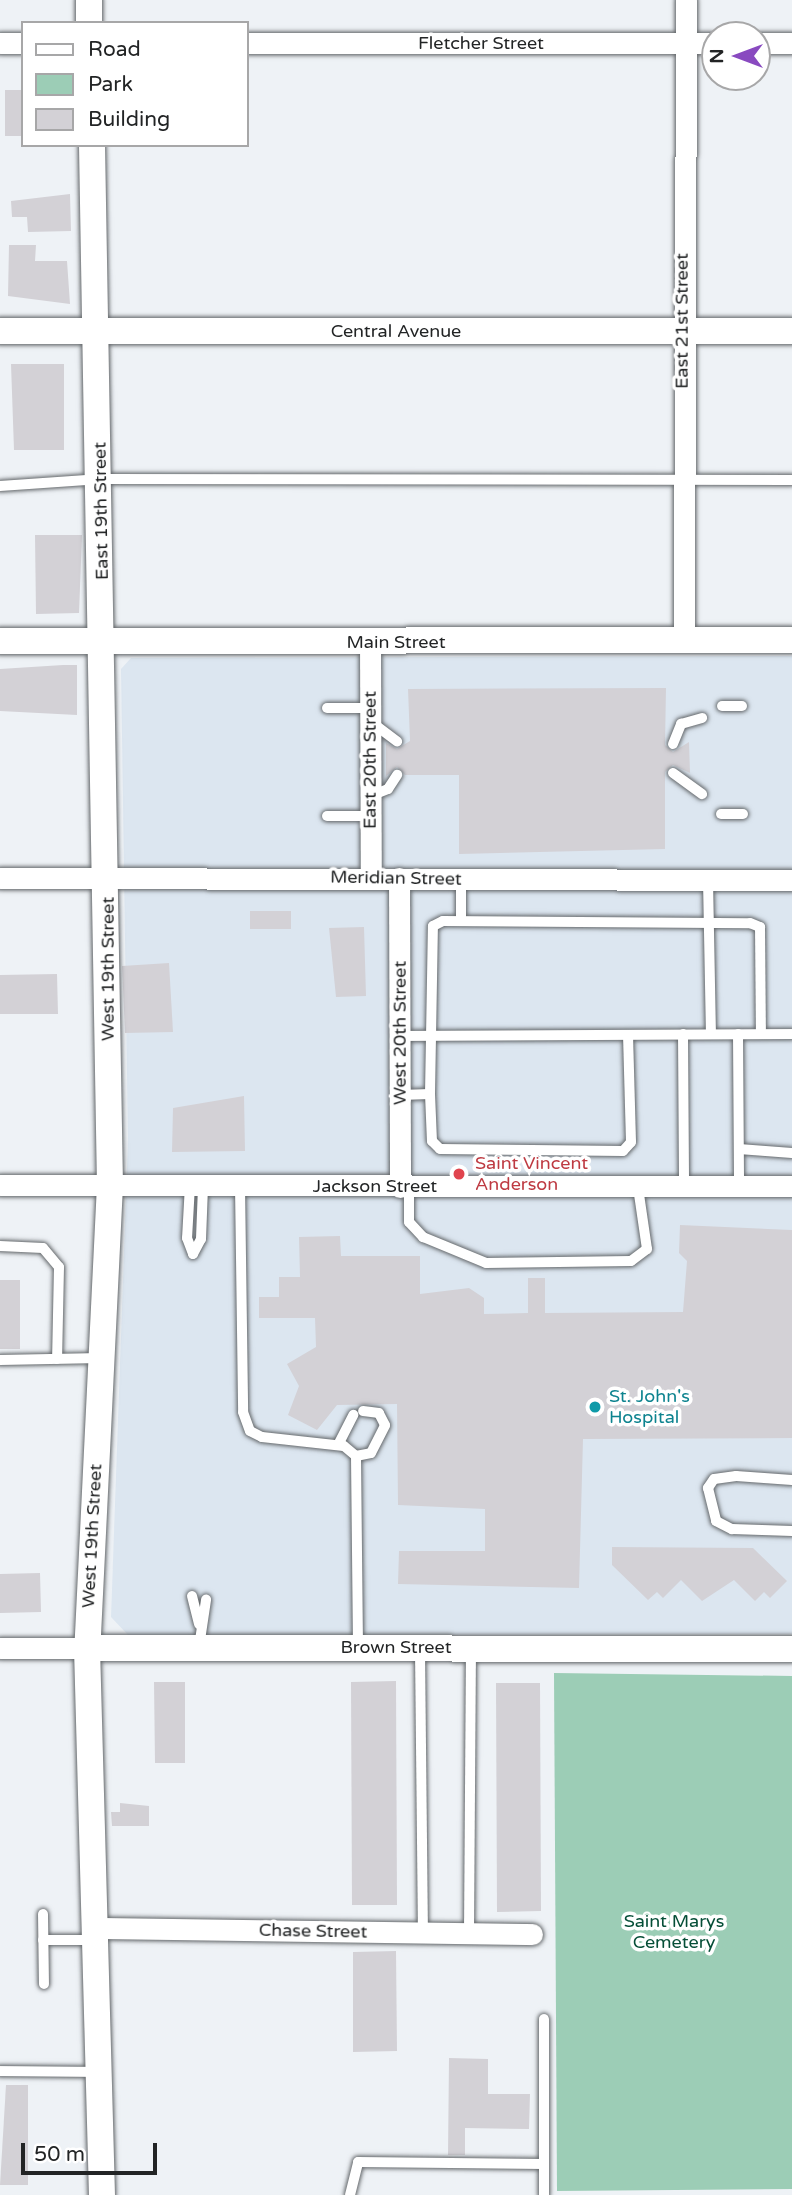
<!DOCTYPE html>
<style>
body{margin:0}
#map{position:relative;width:792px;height:2195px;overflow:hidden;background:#eef2f6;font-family:"Varela Round",sans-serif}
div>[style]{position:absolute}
.built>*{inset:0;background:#dce6f0}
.green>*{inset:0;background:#9ccdb6}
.building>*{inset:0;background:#d3d1d6}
.roads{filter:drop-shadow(0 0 2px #64686b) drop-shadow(0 0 2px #64686b)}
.service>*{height:10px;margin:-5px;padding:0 5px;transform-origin:5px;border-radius:5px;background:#fff}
.minor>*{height:21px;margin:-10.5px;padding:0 10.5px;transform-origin:10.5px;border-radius:10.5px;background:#fff}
.tertiary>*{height:26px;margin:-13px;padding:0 13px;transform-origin:13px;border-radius:13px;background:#fff}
.dots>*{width:19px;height:19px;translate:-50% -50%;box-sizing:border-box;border:4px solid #fff;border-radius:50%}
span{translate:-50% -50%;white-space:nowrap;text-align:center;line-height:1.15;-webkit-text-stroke:7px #fff;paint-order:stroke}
.street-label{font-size:18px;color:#222425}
.health-label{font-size:18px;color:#be3a42}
.left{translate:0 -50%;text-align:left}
.culture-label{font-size:18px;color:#0d838f}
.park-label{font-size:18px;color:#054e37}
.legend{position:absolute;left:21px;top:21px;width:228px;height:126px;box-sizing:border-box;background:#fff;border:2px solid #a7a7a8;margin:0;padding:9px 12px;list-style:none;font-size:21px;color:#222425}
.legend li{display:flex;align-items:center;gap:14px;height:35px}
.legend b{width:35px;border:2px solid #a7a7a8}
.north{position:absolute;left:701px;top:21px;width:70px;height:70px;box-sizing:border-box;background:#fff;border:2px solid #a7a7a8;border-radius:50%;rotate:270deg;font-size:19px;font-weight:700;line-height:28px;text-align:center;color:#222425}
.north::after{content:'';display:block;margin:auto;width:24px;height:32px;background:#894ac0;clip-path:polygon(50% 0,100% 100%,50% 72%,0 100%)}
.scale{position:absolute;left:21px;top:2143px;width:136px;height:32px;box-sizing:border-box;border:4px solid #222425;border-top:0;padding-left:9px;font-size:21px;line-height:24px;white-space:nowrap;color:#222425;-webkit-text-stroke:5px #fff;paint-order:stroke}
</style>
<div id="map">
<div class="built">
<div style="clip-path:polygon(792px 656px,792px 1634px,128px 1635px,111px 1617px,128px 1140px,121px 669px,131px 658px)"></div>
</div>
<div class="green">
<div style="clip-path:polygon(554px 1673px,792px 1676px,792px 2189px,557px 2191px)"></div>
</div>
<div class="building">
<div style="clip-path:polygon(5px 90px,23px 90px,23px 136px,5px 136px)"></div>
<div style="clip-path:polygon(70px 194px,71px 231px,28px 232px,27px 217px,12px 217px,11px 201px)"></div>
<div style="clip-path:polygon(9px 245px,36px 245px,35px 261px,67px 261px,70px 304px,8px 296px)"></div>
<div style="clip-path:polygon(11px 364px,64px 364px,64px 450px,14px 450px)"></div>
<div style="clip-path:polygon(35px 535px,82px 535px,79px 613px,36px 614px)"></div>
<div style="clip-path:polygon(63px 665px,77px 665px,77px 715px,0 711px,0 669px)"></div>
<div style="clip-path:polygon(666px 688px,665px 745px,673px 752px,689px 742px,690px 773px,673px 765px,665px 772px,665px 849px,459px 854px,459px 775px,405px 775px,397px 767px,386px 776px,386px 743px,397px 749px,410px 741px,408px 689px)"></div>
<div style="clip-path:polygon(250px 911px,291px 911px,291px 929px,250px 929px)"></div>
<div style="clip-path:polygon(364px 927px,366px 996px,336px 997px,329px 928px)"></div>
<div style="clip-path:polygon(169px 963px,173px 1032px,125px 1033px,122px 966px)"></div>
<div style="clip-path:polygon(57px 974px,58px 1014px,0 1014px,0 975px)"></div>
<div style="clip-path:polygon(244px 1096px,245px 1151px,172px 1152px,173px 1108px)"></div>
<div style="clip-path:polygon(680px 1225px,792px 1230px,792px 1438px,583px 1439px,579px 1588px,398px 1584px,399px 1551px,485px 1551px,485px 1509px,398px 1505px,397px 1404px,337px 1405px,317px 1430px,288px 1415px,299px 1386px,287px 1364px,316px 1347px,315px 1318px,259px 1318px,259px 1297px,279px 1297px,279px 1277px,300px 1277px,299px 1237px,340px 1236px,341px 1256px,420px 1256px,420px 1294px,469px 1288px,484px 1298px,484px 1314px,528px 1313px,528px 1278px,545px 1278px,545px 1313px,683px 1312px,687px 1261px,679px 1253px)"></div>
<div style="clip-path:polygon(0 1280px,20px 1280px,20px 1349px,0 1349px)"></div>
<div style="clip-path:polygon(612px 1547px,753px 1548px,787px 1581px,770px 1598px,764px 1592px,755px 1601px,734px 1580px,702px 1601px,681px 1580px,663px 1598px,657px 1592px,648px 1600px,612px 1565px)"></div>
<div style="clip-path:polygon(40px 1573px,41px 1612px,0 1613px,0 1574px)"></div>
<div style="clip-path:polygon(396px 1681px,397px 1905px,352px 1905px,351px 1682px)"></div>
<div style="clip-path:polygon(154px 1682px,185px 1682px,185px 1763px,155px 1763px)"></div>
<div style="clip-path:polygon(496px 1683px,540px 1683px,541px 1911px,497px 1912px)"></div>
<div style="clip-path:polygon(120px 1803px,149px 1806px,149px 1826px,112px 1826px,111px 1812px,120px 1812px)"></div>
<div style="clip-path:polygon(396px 1951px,397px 2051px,353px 2052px,353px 1952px)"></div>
<div style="clip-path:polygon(449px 2058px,488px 2059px,488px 2094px,530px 2094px,529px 2129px,465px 2128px,465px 2155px,448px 2155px)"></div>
<div style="clip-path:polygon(6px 2085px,28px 2085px,28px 2185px,0 2185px)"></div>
</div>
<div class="roads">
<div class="service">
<div style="left:0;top:486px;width:101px;rotate:-4deg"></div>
<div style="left:101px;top:479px;width:691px;rotate:0.08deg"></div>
<div style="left:722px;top:706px;width:20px"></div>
<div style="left:327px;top:708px;width:43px"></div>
<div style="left:370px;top:721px;width:34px;rotate:37deg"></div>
<div style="left:673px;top:744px;width:22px;rotate:-68deg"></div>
<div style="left:681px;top:724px;width:22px;rotate:-16deg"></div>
<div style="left:673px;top:773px;width:36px;rotate:36deg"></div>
<div style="left:370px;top:796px;width:19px;rotate:-21deg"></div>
<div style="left:388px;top:789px;width:17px;rotate:-57deg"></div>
<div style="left:721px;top:814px;width:22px"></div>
<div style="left:327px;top:816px;width:43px"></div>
<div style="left:461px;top:879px;width:42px;rotate:90deg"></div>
<div style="left:708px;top:880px;width:154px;rotate:88.9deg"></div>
<div style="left:683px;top:1034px;width:153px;rotate:89.6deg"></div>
<div style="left:738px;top:1034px;width:152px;rotate:89.6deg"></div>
<div style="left:400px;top:1036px;width:392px;rotate:-0.3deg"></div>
<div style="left:430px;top:1094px;width:47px;rotate:87.6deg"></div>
<div style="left:432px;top:1141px;width:11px;rotate:45deg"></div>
<div style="left:440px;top:1149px;width:183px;rotate:0.6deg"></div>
<div style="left:623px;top:1151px;width:12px;rotate:-48deg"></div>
<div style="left:631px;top:1142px;width:107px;rotate:-91.6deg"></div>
<div style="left:400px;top:1095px;width:30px;rotate:-2deg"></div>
<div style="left:430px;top:1094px;width:168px;rotate:-89deg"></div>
<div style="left:433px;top:926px;width:11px;rotate:-27deg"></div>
<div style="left:443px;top:921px;width:307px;rotate:0.4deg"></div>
<div style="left:750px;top:923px;width:11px;rotate:22deg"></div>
<div style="left:760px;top:927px;width:107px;rotate:89.5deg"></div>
<div style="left:739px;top:1149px;width:53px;rotate:4.3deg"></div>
<div style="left:190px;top:1185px;width:53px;rotate:93.2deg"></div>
<div style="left:187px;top:1238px;width:17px;rotate:69deg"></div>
<div style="left:193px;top:1254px;width:17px;rotate:-62deg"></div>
<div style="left:201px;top:1239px;width:53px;rotate:-87.8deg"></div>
<div style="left:240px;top:1186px;width:226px;rotate:89.2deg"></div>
<div style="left:243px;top:1412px;width:20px;rotate:70deg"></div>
<div style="left:250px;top:1431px;width:13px;rotate:27deg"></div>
<div style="left:262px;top:1437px;width:82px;rotate:6.3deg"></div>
<div style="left:344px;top:1446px;width:16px;rotate:40deg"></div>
<div style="left:356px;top:1456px;width:191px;rotate:89.4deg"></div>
<div style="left:409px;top:1187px;width:35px;rotate:90deg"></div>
<div style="left:409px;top:1222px;width:21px;rotate:47deg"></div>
<div style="left:423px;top:1237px;width:68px;rotate:22.4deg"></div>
<div style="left:486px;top:1263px;width:145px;rotate:-0.8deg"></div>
<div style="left:631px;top:1261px;width:20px;rotate:-37deg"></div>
<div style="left:647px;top:1249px;width:63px;rotate:-98.3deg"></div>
<div style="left:0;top:1246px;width:43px;rotate:2.7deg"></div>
<div style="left:43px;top:1248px;width:25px;rotate:50deg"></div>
<div style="left:59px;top:1267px;width:92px;rotate:91.2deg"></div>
<div style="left:0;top:1360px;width:101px;rotate:-1.1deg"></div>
<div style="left:338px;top:1445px;width:34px;rotate:-63deg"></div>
<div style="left:356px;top:1456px;width:15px;rotate:-11deg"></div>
<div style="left:371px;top:1453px;width:31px;rotate:-63deg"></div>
<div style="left:385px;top:1425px;width:13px;rotate:-117deg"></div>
<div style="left:379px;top:1413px;width:16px;rotate:-173deg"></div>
<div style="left:792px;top:1480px;width:56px;rotate:-175.9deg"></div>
<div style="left:736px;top:1476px;width:22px;rotate:172deg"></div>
<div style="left:714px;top:1479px;width:11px;rotate:124deg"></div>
<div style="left:708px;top:1488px;width:34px;rotate:76deg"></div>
<div style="left:716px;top:1521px;width:18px;rotate:27deg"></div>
<div style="left:732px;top:1529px;width:60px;rotate:1.9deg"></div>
<div style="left:192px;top:1596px;width:29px;rotate:76deg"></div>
<div style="left:199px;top:1647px;width:48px;rotate:-81.5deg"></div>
<div style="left:420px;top:1650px;width:283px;rotate:89.4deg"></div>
<div style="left:43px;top:1914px;width:70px;rotate:89.2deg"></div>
<div style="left:469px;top:1933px;width:284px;rotate:-89.6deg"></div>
<div style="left:43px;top:1940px;width:52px"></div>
<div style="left:0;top:2071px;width:98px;rotate:0.6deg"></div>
<div style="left:350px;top:2195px;width:34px;rotate:-76deg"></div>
<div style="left:358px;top:2162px;width:186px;rotate:0.6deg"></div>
<div style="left:544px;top:2195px;width:176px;rotate:-90deg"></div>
</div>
<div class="minor">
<div style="left:0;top:43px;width:23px"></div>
<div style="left:247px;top:43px;width:468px"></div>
<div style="left:757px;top:43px;width:35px"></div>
<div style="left:370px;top:641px;width:237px;rotate:89.8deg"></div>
<div style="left:684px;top:642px;width:642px;rotate:-89.82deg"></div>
<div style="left:0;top:878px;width:792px;rotate:0.14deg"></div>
<div style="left:399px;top:878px;width:309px;rotate:89.8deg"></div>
<div style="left:0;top:1185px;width:792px;rotate:0.07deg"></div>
<div style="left:0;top:1648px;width:87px"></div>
<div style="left:95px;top:1928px;width:437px;rotate:0.8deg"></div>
</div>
<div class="tertiary">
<div style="left:89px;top:0;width:23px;rotate:90deg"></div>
<div style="left:92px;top:145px;width:1040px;rotate:89.01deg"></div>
<div style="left:110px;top:1185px;width:464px;rotate:92.8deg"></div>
<div style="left:87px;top:1648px;width:547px;rotate:88.43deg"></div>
<div style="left:0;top:331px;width:792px"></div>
<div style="left:0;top:641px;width:792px;rotate:-0.07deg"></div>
<div style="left:87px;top:1648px;width:705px;rotate:0.08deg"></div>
</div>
</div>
<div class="dots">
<div style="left:459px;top:1174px;background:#e0444e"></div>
<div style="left:595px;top:1407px;background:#0f9aa8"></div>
</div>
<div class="street-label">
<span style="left:481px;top:43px">Fletcher Street</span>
<span style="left:682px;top:321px;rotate:-90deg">East 21st Street</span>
<span style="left:396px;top:331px">Central Avenue</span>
<span style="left:101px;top:511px;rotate:-91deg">East 19th Street</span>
<span style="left:396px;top:642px">Main Street</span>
<span style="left:370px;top:760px;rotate:-90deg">East 20th Street</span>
<span style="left:396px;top:878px;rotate:1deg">Meridian Street</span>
<span style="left:108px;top:969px;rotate:-90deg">West 19th Street</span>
<span style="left:400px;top:1033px;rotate:-90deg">West 20th Street</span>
<span style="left:375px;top:1186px">Jackson Street</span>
<span style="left:92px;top:1536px;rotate:-87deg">West 19th Street</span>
<span style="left:396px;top:1647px">Brown Street</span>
<span style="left:313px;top:1931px;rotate:1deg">Chase Street</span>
</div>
<div class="health-label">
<span class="left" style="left:475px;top:1174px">Saint Vincent<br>Anderson</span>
</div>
<div class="culture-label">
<span class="left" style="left:609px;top:1407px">St. John's<br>Hospital</span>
</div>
<div class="park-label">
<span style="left:674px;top:1932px">Saint Marys<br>Cemetery</span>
</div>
<ul class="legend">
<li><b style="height:9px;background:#fff"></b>Road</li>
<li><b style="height:19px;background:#9ccdb6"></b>Park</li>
<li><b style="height:19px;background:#d3d1d6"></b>Building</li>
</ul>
<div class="north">N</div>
<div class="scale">50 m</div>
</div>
